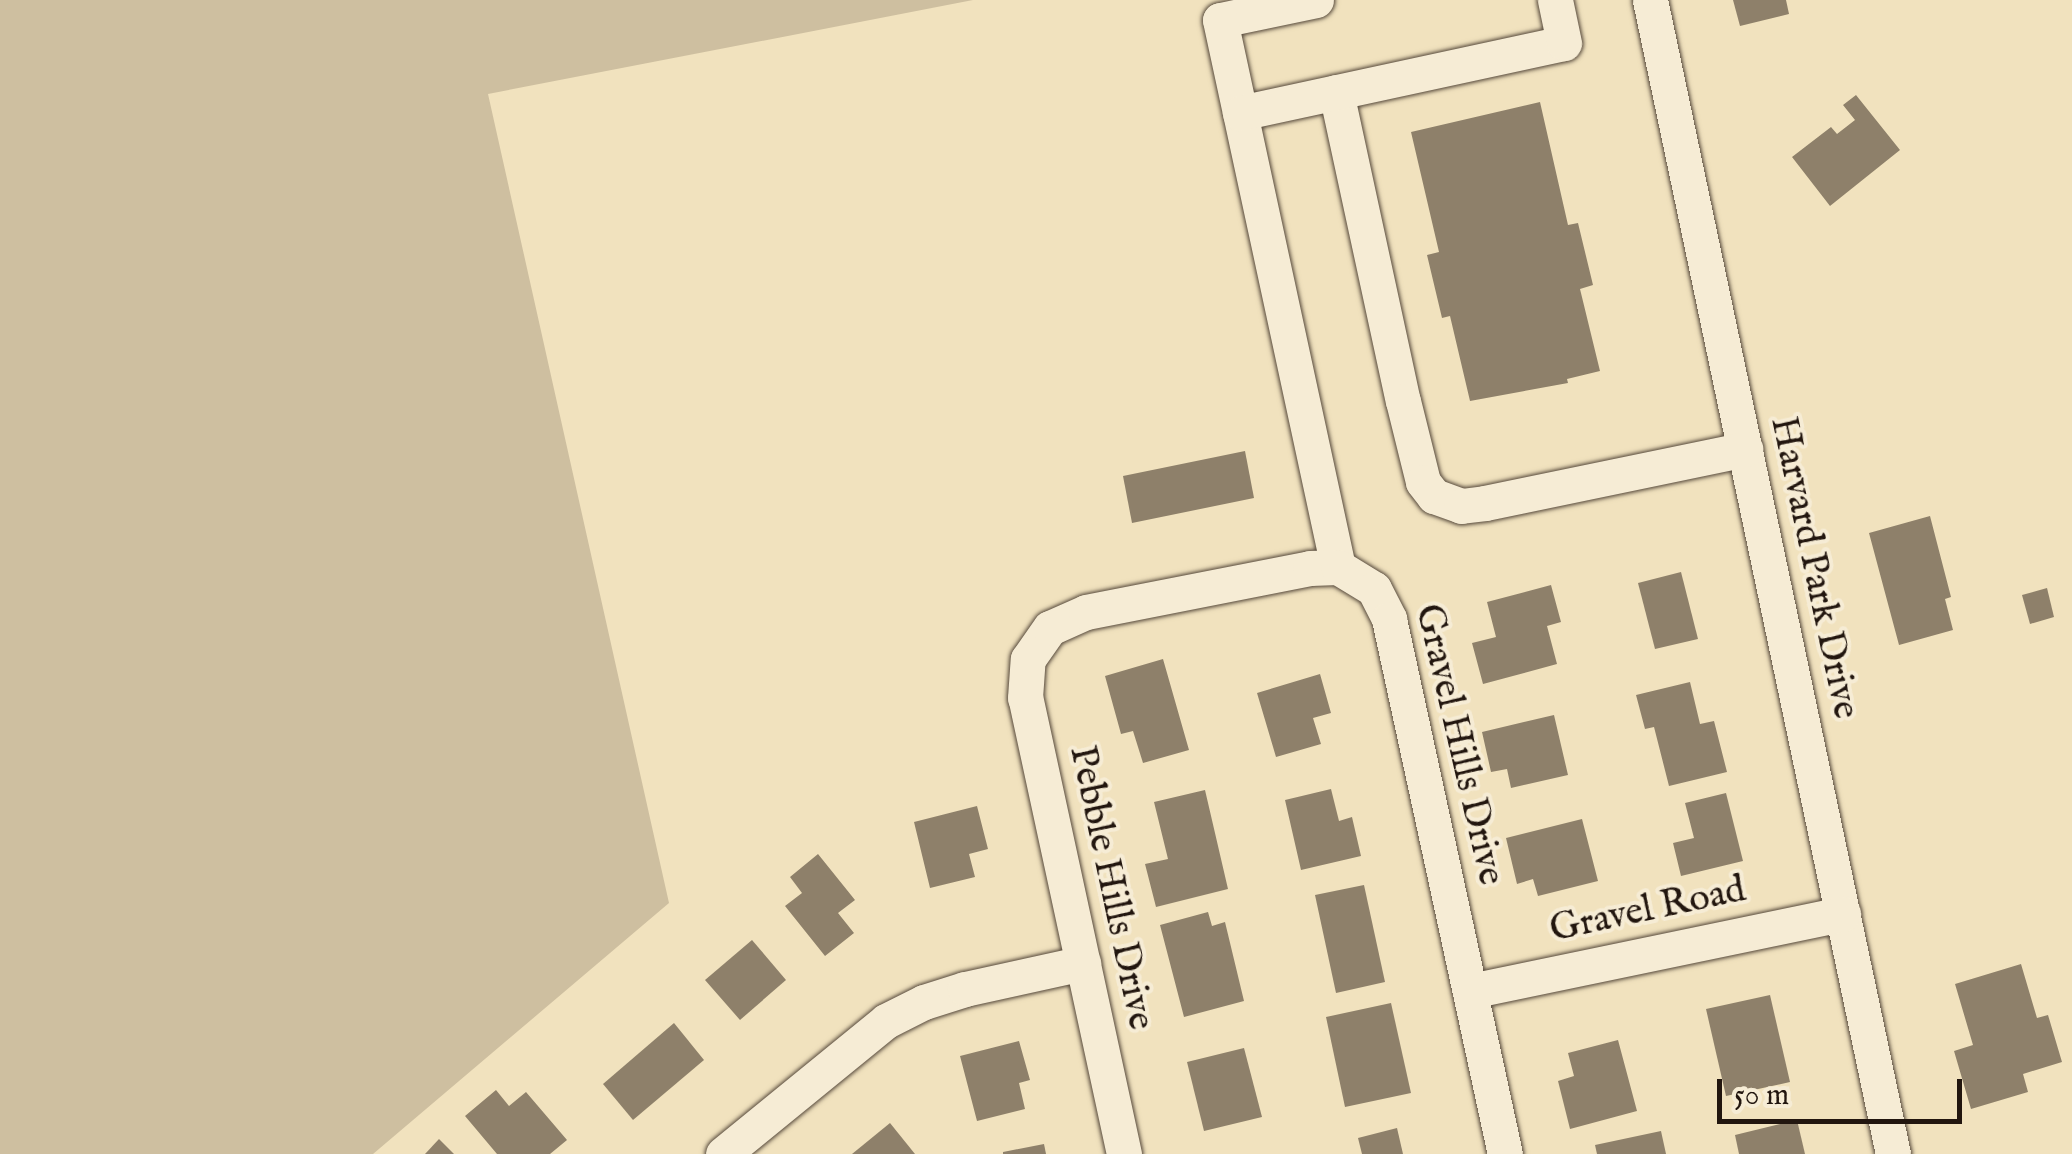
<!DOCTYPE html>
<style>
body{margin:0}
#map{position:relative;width:2072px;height:1154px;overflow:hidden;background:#f1e2be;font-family:"IM FELL English",serif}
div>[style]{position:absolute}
.green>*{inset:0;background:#cebfa0}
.building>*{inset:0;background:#8e806a}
.roads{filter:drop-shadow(0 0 2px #56493b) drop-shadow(0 0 2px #56493b)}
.minor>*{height:35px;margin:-17.5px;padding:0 17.5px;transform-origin:17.5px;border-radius:17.5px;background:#f6ecd5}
span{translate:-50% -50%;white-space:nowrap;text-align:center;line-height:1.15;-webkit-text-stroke:8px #f6ecd5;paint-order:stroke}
.street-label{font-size:38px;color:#22160f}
.scale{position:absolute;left:1717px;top:1079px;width:245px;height:45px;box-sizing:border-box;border:5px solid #22160f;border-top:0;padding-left:12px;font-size:30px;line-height:35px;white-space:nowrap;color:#22160f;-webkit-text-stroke:8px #f6ecd5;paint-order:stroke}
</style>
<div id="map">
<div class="green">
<div style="clip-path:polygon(0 0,973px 0,488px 94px,669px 903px,373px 1154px,0 1154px)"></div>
</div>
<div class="building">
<div style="clip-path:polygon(1733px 0,1786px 0,1789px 14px,1740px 26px)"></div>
<div style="clip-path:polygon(1856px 95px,1900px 150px,1830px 206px,1792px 157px,1831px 127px,1837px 134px,1855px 120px,1843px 105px)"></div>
<div style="clip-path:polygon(1540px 102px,1568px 225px,1578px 223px,1593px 285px,1580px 289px,1600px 371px,1567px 379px,1568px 383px,1470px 401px,1450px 316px,1442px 318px,1427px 255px,1439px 252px,1411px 132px)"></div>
<div style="clip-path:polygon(1245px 451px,1254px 498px,1132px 523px,1123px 476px)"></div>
<div style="clip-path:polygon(1930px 516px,1951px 597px,1945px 599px,1953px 630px,1899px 645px,1869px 533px)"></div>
<div style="clip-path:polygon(1681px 572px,1698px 639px,1655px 649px,1638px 583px)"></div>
<div style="clip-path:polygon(1551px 585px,1561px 622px,1547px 626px,1557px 664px,1483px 684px,1472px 643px,1496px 637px,1487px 602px)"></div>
<div style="clip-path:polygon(2047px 588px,2054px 617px,2030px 624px,2022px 595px)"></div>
<div style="clip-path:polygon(1163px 659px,1189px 750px,1143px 763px,1133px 731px,1121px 734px,1105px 676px)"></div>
<div style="clip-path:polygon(1320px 674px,1331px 713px,1313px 718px,1321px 744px,1276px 757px,1257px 693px)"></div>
<div style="clip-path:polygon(1690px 682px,1700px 724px,1714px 721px,1727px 772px,1669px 786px,1654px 727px,1645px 729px,1636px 695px)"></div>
<div style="clip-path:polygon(1554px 715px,1568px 775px,1511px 788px,1507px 769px,1491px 772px,1482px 732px)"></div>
<div style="clip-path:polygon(1331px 789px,1339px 821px,1352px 817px,1361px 856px,1301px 870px,1285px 800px)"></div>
<div style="clip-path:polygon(1205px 790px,1228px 889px,1156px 907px,1145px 864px,1168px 859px,1154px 802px)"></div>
<div style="clip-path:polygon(1726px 793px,1743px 861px,1681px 876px,1673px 843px,1694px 838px,1685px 803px)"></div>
<div style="clip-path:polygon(977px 806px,988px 849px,969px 854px,975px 877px,930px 888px,914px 822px)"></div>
<div style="clip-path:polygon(1582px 819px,1598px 881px,1538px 896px,1533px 879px,1517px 884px,1506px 838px)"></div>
<div style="clip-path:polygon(818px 854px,855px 900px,838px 913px,854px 933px,825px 956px,785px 906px,802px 893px,790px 877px)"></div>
<div style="clip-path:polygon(1364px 885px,1385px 982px,1336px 993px,1315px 895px)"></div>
<div style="clip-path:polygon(1208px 912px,1212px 926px,1225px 922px,1244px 1001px,1184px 1017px,1160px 925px)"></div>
<div style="clip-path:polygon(752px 940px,786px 980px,740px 1020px,705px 980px)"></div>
<div style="clip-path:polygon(2021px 964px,2037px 1018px,2048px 1015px,2062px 1062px,2023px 1074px,2028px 1092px,1971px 1109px,1954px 1051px,1973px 1045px,1955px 984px)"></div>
<div style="clip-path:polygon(1770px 995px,1790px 1082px,1726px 1096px,1706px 1009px)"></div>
<div style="clip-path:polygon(1391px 1003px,1411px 1093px,1345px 1107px,1326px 1017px)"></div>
<div style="clip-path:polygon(674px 1023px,704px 1060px,633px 1120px,603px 1084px)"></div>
<div style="clip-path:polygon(1618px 1040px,1637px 1111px,1570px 1129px,1558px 1081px,1574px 1076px,1568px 1053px)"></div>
<div style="clip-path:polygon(1019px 1041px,1030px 1080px,1019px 1083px,1025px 1109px,977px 1121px,960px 1056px)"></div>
<div style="clip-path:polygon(1244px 1048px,1262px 1117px,1204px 1131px,1187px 1062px)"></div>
<div style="clip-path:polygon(496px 1090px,509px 1106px,526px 1092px,567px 1140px,550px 1154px,497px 1154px,465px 1116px)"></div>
<div style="clip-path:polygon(1797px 1120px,1805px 1154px,1739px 1154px,1735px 1135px)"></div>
<div style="clip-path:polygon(890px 1123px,915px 1154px,852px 1154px)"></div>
<div style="clip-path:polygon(1397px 1128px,1403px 1154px,1362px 1154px,1358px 1138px)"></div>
<div style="clip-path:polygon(1661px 1131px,1666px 1154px,1597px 1154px,1595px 1145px)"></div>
<div style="clip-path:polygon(439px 1139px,454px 1154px,425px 1154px)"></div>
<div style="clip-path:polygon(1044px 1144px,1046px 1154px,1003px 1154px,1003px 1152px)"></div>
</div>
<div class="roads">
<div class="minor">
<div style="left:1316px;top:0;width:98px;rotate:168.2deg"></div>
<div style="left:1220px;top:20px;width:560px;rotate:77.83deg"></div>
<div style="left:1650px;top:0;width:1179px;rotate:78.11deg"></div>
<div style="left:1336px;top:92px;width:316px;rotate:77.8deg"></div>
<div style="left:1403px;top:401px;width:83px;rotate:76.1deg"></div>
<div style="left:1423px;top:482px;width:18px;rotate:52deg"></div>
<div style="left:1434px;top:496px;width:29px;rotate:20deg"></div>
<div style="left:1461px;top:506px;width:24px;rotate:-7deg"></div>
<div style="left:1485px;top:503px;width:266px;rotate:-11.7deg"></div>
<div style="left:1240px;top:113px;width:331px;rotate:-12.2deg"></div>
<div style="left:1564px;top:43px;width:44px;rotate:-101.8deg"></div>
<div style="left:1470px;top:991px;width:381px;rotate:-11.7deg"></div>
<div style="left:723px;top:1154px;width:210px;rotate:-39.2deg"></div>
<div style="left:886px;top:1021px;width:42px;rotate:-26.6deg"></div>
<div style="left:924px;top:1002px;width:43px;rotate:-17.6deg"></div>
<div style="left:965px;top:989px;width:121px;rotate:-12.4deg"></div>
<div style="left:1124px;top:1154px;width:467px;rotate:-102.2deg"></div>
<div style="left:1025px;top:698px;width:39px;rotate:-86deg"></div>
<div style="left:1028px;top:659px;width:38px;rotate:-55deg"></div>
<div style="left:1050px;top:628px;width:39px;rotate:-24deg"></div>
<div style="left:1086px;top:612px;width:228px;rotate:-11.1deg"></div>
<div style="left:1310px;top:568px;width:28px;rotate:-2deg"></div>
<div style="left:1338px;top:567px;width:42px;rotate:31.4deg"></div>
<div style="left:1374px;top:589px;width:34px;rotate:63deg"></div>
<div style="left:1389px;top:619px;width:547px;rotate:77.77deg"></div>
</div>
</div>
<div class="street-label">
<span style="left:1813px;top:568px;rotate:78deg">Harvard Park Drive</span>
<span style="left:1458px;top:745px;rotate:77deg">Gravel Hills Drive</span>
<span style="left:1110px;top:888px;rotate:78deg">Pebble Hills Drive</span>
<span style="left:1648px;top:911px;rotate:-12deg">Gravel Road</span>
</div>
<div class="scale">50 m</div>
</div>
